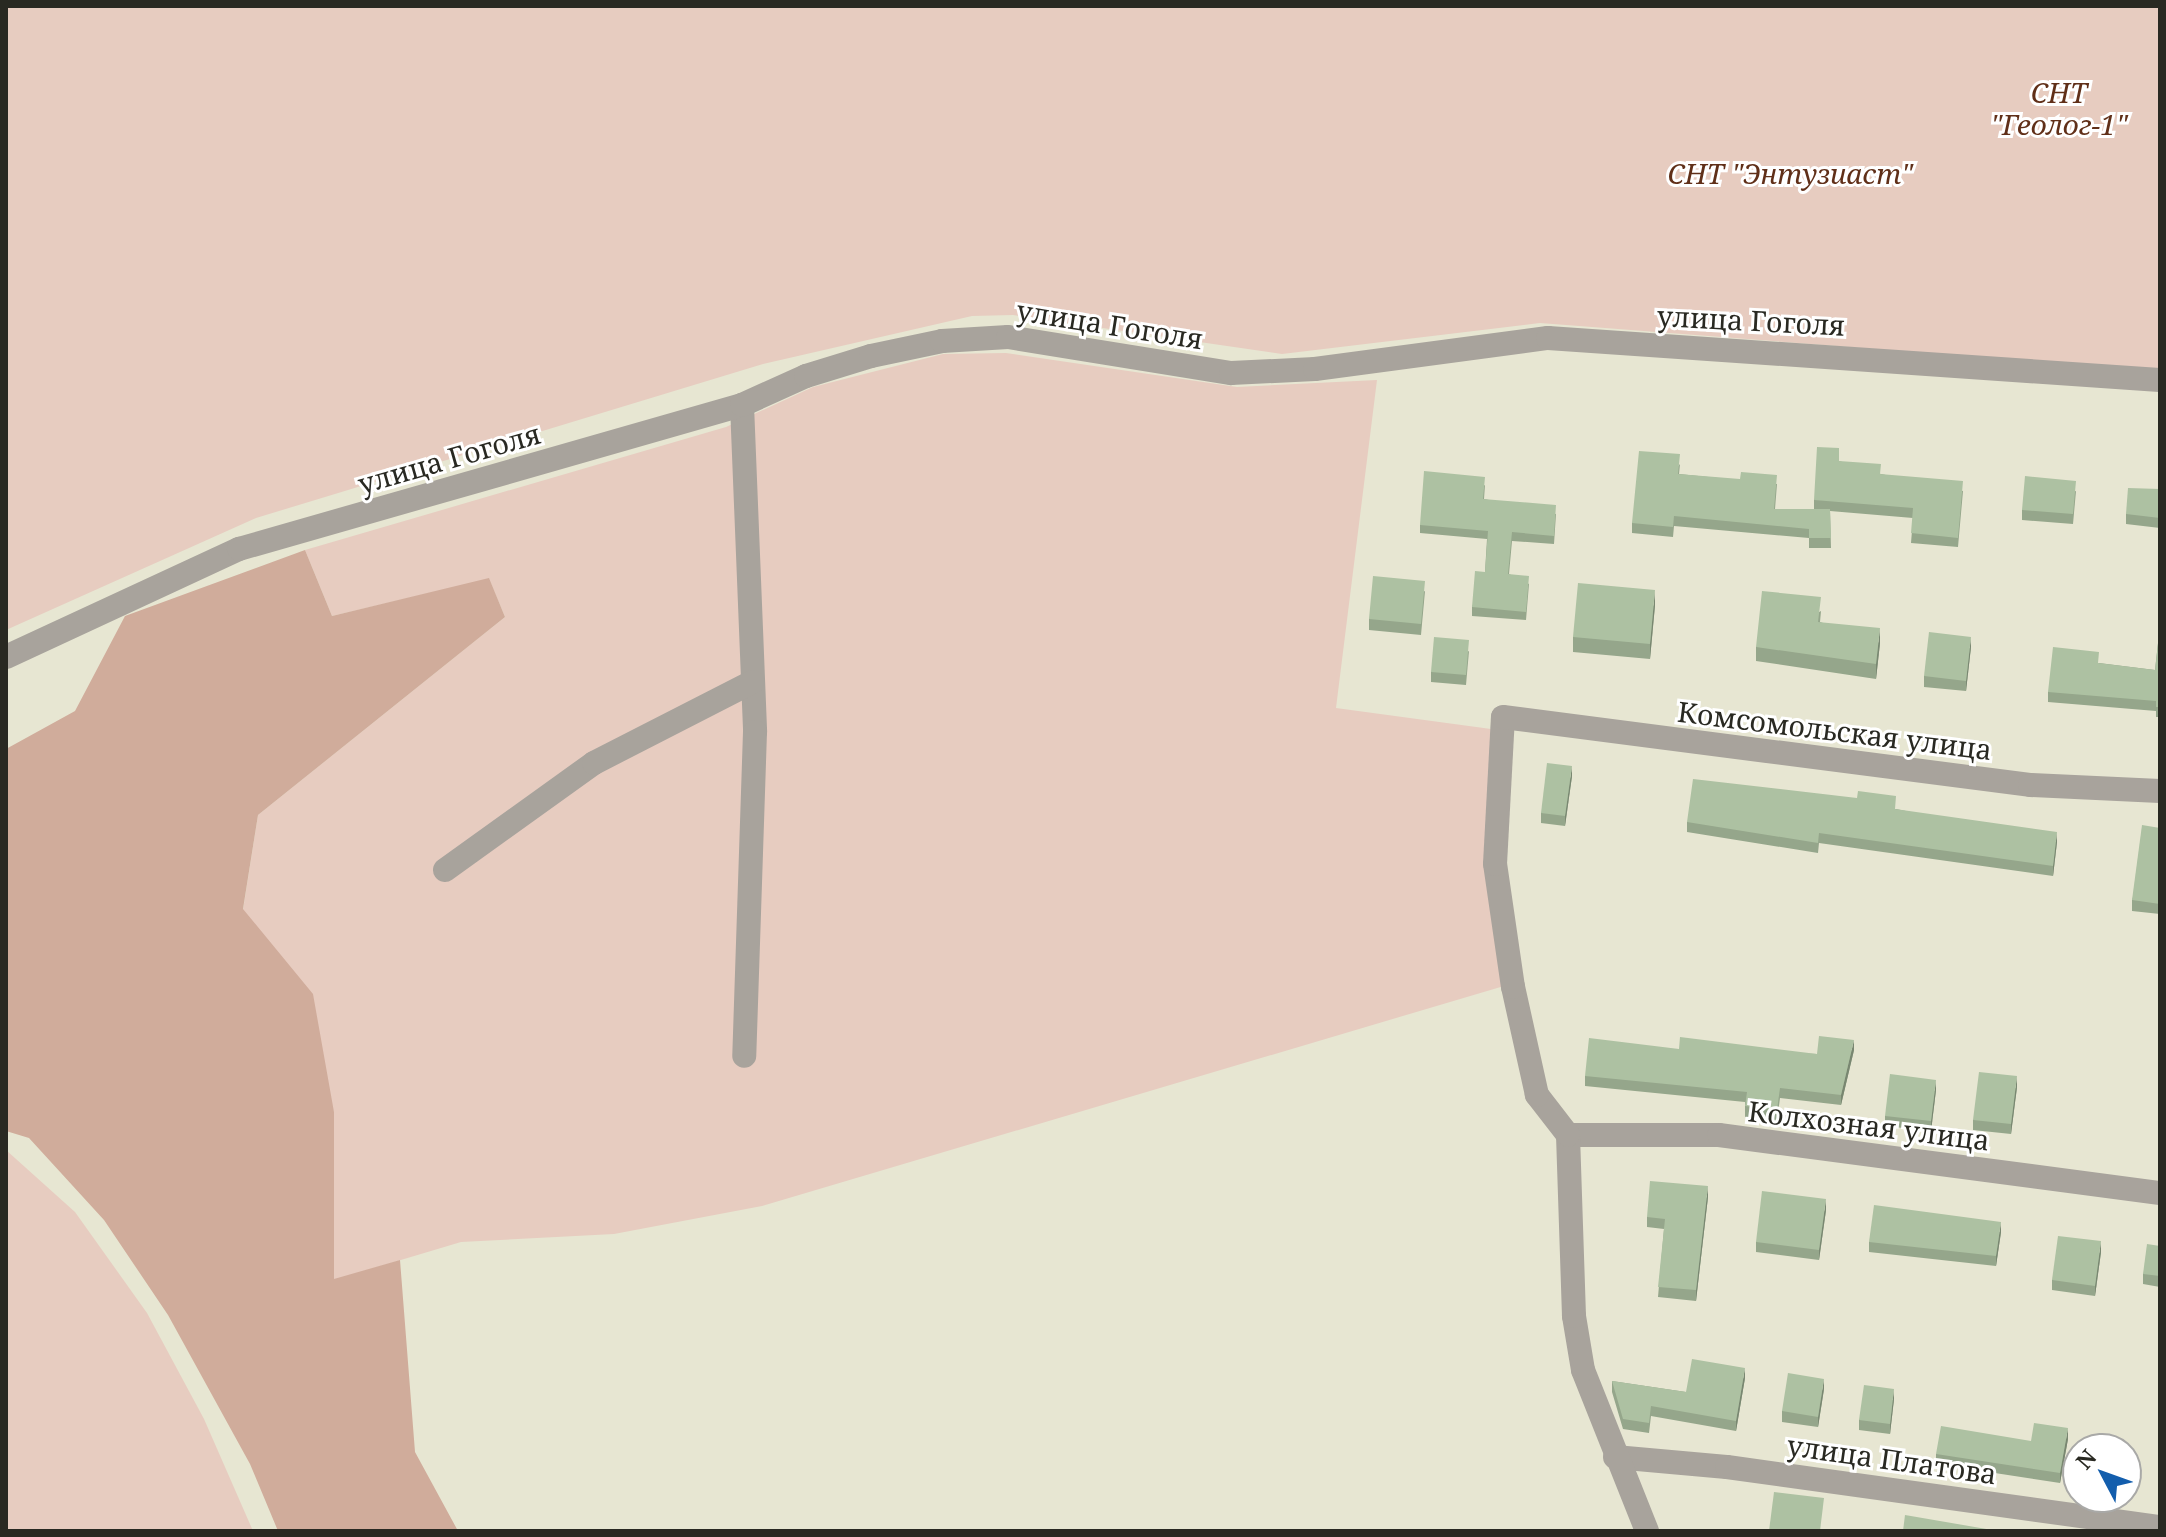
<!DOCTYPE html>
<meta charset="utf-8">
<style>
body{margin:0}
#map{position:relative;width:2166px;height:1537px;overflow:hidden;background:#e7e6d2;font-family:"Noto Serif",serif}
div>[style]{position:absolute}
.green>*{inset:0;background:#e7ccc0}
.forest>*{inset:0;background:#d0ac9b}
.minor>*{height:24px;margin:-12px;padding:0 12px;transform-origin:12px;border-radius:12px;background:#a8a39c}
.wall>*{inset:0;background:#95a68b}
.shaded-wall>*{inset:0;background:#798771}
.building>*{inset:0;background:#adc1a2}
span{translate:-50% -50%;white-space:nowrap;text-align:center;line-height:1.15;-webkit-text-stroke:6px #fff;paint-order:stroke}
.park-label{font-size:28px;color:#602f18;font-style:italic}
.street-label{font-size:28px;color:#292922}
.frame{position:absolute;inset:0;border:8px solid #292922;pointer-events:none}
.north{position:absolute;left:2062px;top:1433px;width:80px;height:80px;box-sizing:border-box;background:#fff;border:2px solid #a9a9a7;border-radius:50%;rotate:311deg;font-size:22px;font-weight:700;line-height:32px;text-align:center;color:#292922}
.north::after{content:'';display:block;margin:auto;width:28px;height:36px;background:#135ead;clip-path:polygon(50% 0,100% 100%,50% 72%,0 100%)}
</style>
<div id="map">
<div class="green">
<div style="clip-path:polygon(6px 6px,2160px 6px,2160px 371px,1540px 323px,1282px 354px,1013px 315px,972px 316px,763px 364px,256px 518px,6px 630px)"></div>
<div style="clip-path:polygon(1006px 353px,1237px 387px,1377px 380px,1336px 708px,1491px 729px,1504px 986px,762px 1206px,614px 1234px,461px 1242px,334px 1280px,334px 1112px,243px 910px,258px 815px,505px 617px,489px 579px,332px 616px,305px 550px,726px 427px,813px 387px,943px 354px)"></div>
<div style="clip-path:polygon(6px 1150px,75px 1212px,147px 1313px,204px 1419px,253px 1531px,6px 1531px)"></div>
</div>
<div class="forest">
<div style="clip-path:polygon(305px 550px,332px 616px,489px 578px,505px 617px,258px 815px,243px 909px,313px 994px,334px 1112px,334px 1279px,400px 1260px,415px 1452px,458px 1531px,278px 1531px,250px 1464px,168px 1315px,104px 1220px,29px 1138px,6px 1131px,6px 749px,75px 711px,125px 616px)"></div>
</div>
<div class="minor">
<div style="left:742px;top:405px;width:327px;rotate:87.7deg"></div>
<div style="left:755px;top:732px;width:324px;rotate:91.9deg"></div>
<div style="left:6px;top:657px;width:257px;rotate:-24.9deg"></div>
<div style="left:239px;top:549px;width:523px;rotate:-15.98deg"></div>
<div style="left:742px;top:405px;width:70px;rotate:-24.4deg"></div>
<div style="left:806px;top:376px;width:68px;rotate:-17.1deg"></div>
<div style="left:871px;top:356px;width:73px;rotate:-11.9deg"></div>
<div style="left:942px;top:341px;width:66px;rotate:-3.5deg"></div>
<div style="left:1008px;top:337px;width:226px;rotate:9.2deg"></div>
<div style="left:1231px;top:373px;width:84px;rotate:-2.7deg"></div>
<div style="left:1315px;top:369px;width:235px;rotate:-7.6deg"></div>
<div style="left:1548px;top:338px;width:613px;rotate:3.93deg"></div>
<div style="left:445px;top:870px;width:183px;rotate:-35.7deg"></div>
<div style="left:594px;top:763px;width:178px;rotate:-27.1deg"></div>
<div style="left:1568px;top:1135px;width:151px"></div>
<div style="left:1719px;top:1135px;width:445px;rotate:7.5deg"></div>
<div style="left:1615px;top:1457px;width:112px;rotate:5.1deg"></div>
<div style="left:1727px;top:1467px;width:437px;rotate:7.9deg"></div>
<div style="left:1647px;top:1531px;width:173px;rotate:-111.7deg"></div>
<div style="left:1583px;top:1370px;width:55px;rotate:-99.5deg"></div>
<div style="left:1574px;top:1316px;width:181px;rotate:-91.9deg"></div>
<div style="left:1568px;top:1135px;width:51px;rotate:-127.8deg"></div>
<div style="left:1537px;top:1095px;width:111px;rotate:-102.5deg"></div>
<div style="left:1513px;top:987px;width:124px;rotate:-98.3deg"></div>
<div style="left:1495px;top:864px;width:147px;rotate:-86.9deg"></div>
<div style="left:1503px;top:717px;width:531px;rotate:7.35deg"></div>
<div style="left:2030px;top:785px;width:130px;rotate:2.6deg"></div>
</div>
<div class="wall">
<div style="clip-path:polygon(1839px 461px,1881px 474px,1963px 491px,1958px 547px,1911px 543px,1913px 518px,1830px 511px,1831px 548px,1809px 548px,1809px 538px,1674px 526px,1673px 537px,1632px 533px,1632px 523px,1680px 464px,1679px 474px,1777px 484px,1775px 509px,1814px 509px,1814px 500px)"></div>
<div style="clip-path:polygon(1485px 485px,1484px 499px,1556px 514px,1554px 544px,1512px 541px,1509px 574px,1529px 584px,1526px 620px,1472px 616px,1472px 607px,1485px 572px,1487px 539px,1420px 533px,1420px 525px)"></div>
<div style="clip-path:polygon(2160px 489px,2160px 528px,2126px 524px,2126px 514px)"></div>
<div style="clip-path:polygon(2076px 491px,2073px 524px,2022px 520px,2022px 510px)"></div>
<div style="clip-path:polygon(1425px 591px,1421px 635px,1369px 630px,1369px 619px)"></div>
<div style="clip-path:polygon(1655px 605px,1650px 659px,1573px 652px,1573px 637px)"></div>
<div style="clip-path:polygon(1821px 611px,1820px 622px,1880px 643px,1876px 679px,1756px 661px,1756px 647px)"></div>
<div style="clip-path:polygon(2160px 625px,2160px 717px,2156px 717px,2156px 711px,2048px 702px,2048px 692px,2099px 663px,2155px 670px)"></div>
<div style="clip-path:polygon(1971px 647px,1966px 691px,1924px 687px,1924px 676px)"></div>
<div style="clip-path:polygon(1469px 651px,1466px 685px,1431px 682px,1431px 672px)"></div>
<div style="clip-path:polygon(1572px 776px,1565px 826px,1541px 823px,1541px 813px)"></div>
<div style="clip-path:polygon(1896px 809px,2057px 842px,2053px 876px,1819px 843px,1818px 853px,1687px 832px,1687px 822px)"></div>
<div style="clip-path:polygon(2160px 828px,2160px 914px,2132px 911px,2132px 900px)"></div>
<div style="clip-path:polygon(1679px 1049px,1817px 1054px,1854px 1050px,1841px 1105px,1780px 1098px,1777px 1121px,1745px 1117px,1745px 1102px,1585px 1086px,1585px 1076px)"></div>
<div style="clip-path:polygon(2017px 1087px,2011px 1134px,1973px 1130px,1973px 1120px)"></div>
<div style="clip-path:polygon(1936px 1090px,1931px 1131px,1885px 1126px,1885px 1116px)"></div>
<div style="clip-path:polygon(1708px 1197px,1696px 1301px,1658px 1297px,1664px 1229px,1647px 1227px,1647px 1217px)"></div>
<div style="clip-path:polygon(1826px 1210px,1819px 1260px,1756px 1252px,1756px 1242px)"></div>
<div style="clip-path:polygon(2001px 1232px,1996px 1266px,1869px 1252px,1869px 1242px)"></div>
<div style="clip-path:polygon(2160px 1246px,2160px 1287px,2143px 1284px,2143px 1274px)"></div>
<div style="clip-path:polygon(2101px 1252px,2095px 1296px,2052px 1290px,2052px 1280px)"></div>
<div style="clip-path:polygon(1745px 1378px,1736px 1431px,1651px 1416px,1649px 1433px,1623px 1429px,1612px 1392px,1612px 1381px,1686px 1392px)"></div>
<div style="clip-path:polygon(1824px 1389px,1818px 1427px,1782px 1422px,1782px 1411px)"></div>
<div style="clip-path:polygon(1894px 1399px,1890px 1434px,1859px 1430px,1859px 1420px)"></div>
<div style="clip-path:polygon(2068px 1439px,2060px 1483px,1936px 1464px,1936px 1454px)"></div>
</div>
<div class="shaded-wall">
<div style="clip-path:polygon(1655px 590px,1655px 605px,1650px 659px,1650px 644px)"></div>
<div style="clip-path:polygon(1880px 628px,1880px 643px,1876px 679px,1876px 664px)"></div>
<div style="clip-path:polygon(1971px 637px,1971px 647px,1966px 691px,1966px 681px)"></div>
<div style="clip-path:polygon(1572px 766px,1572px 776px,1565px 826px,1565px 816px)"></div>
<div style="clip-path:polygon(2057px 832px,2057px 842px,2053px 876px,2053px 866px)"></div>
<div style="clip-path:polygon(1854px 1040px,1854px 1050px,1841px 1105px,1841px 1095px)"></div>
<div style="clip-path:polygon(2017px 1076px,2017px 1087px,2011px 1134px,2011px 1124px)"></div>
<div style="clip-path:polygon(1936px 1080px,1936px 1090px,1931px 1131px,1931px 1121px)"></div>
<div style="clip-path:polygon(1708px 1186px,1708px 1197px,1696px 1301px,1696px 1290px)"></div>
<div style="clip-path:polygon(1826px 1199px,1826px 1210px,1819px 1260px,1819px 1250px)"></div>
<div style="clip-path:polygon(2001px 1222px,2001px 1232px,1996px 1266px,1996px 1256px)"></div>
<div style="clip-path:polygon(2101px 1241px,2101px 1252px,2095px 1296px,2095px 1286px)"></div>
<div style="clip-path:polygon(1745px 1368px,1745px 1378px,1736px 1431px,1736px 1421px)"></div>
<div style="clip-path:polygon(1824px 1379px,1824px 1389px,1818px 1427px,1818px 1417px)"></div>
<div style="clip-path:polygon(1894px 1389px,1894px 1399px,1890px 1434px,1890px 1424px)"></div>
<div style="clip-path:polygon(2068px 1428px,2068px 1439px,2060px 1483px,2060px 1473px)"></div>
</div>
<div class="building">
<div style="clip-path:polygon(1817px 447px,1839px 448px,1839px 461px,1881px 464px,1880px 474px,1963px 481px,1958px 538px,1911px 533px,1913px 508px,1814px 500px)"></div>
<div style="clip-path:polygon(1639px 451px,1680px 454px,1678px 474px,1740px 479px,1741px 472px,1777px 475px,1774px 509px,1830px 509px,1831px 538px,1809px 538px,1809px 529px,1674px 516px,1673px 527px,1632px 523px)"></div>
<div style="clip-path:polygon(1424px 471px,1485px 477px,1483px 499px,1556px 505px,1554px 536px,1512px 532px,1508px 574px,1529px 576px,1526px 612px,1472px 607px,1475px 571px,1485px 572px,1488px 531px,1420px 525px)"></div>
<div style="clip-path:polygon(2025px 476px,2076px 481px,2073px 514px,2022px 510px)"></div>
<div style="clip-path:polygon(2128px 488px,2160px 489px,2160px 518px,2126px 514px)"></div>
<div style="clip-path:polygon(1373px 576px,1425px 581px,1421px 624px,1369px 619px)"></div>
<div style="clip-path:polygon(1578px 583px,1655px 590px,1650px 644px,1573px 637px)"></div>
<div style="clip-path:polygon(1762px 591px,1821px 597px,1818px 622px,1880px 628px,1876px 664px,1756px 647px)"></div>
<div style="clip-path:polygon(2160px 625px,2160px 707px,2156px 707px,2156px 701px,2048px 692px,2053px 647px,2099px 652px,2098px 663px,2155px 670px)"></div>
<div style="clip-path:polygon(1929px 632px,1971px 637px,1966px 681px,1924px 676px)"></div>
<div style="clip-path:polygon(1434px 637px,1469px 640px,1466px 675px,1431px 672px)"></div>
<div style="clip-path:polygon(1547px 763px,1572px 766px,1565px 816px,1541px 813px)"></div>
<div style="clip-path:polygon(1693px 779px,1857px 798px,1858px 791px,1896px 796px,1895px 809px,2057px 832px,2053px 866px,1819px 833px,1818px 843px,1687px 822px)"></div>
<div style="clip-path:polygon(2142px 825px,2160px 828px,2160px 904px,2132px 900px)"></div>
<div style="clip-path:polygon(1819px 1036px,1854px 1040px,1841px 1095px,1780px 1088px,1777px 1110px,1745px 1106px,1747px 1092px,1585px 1076px,1589px 1038px,1679px 1049px,1680px 1037px,1817px 1054px)"></div>
<div style="clip-path:polygon(1979px 1072px,2017px 1076px,2011px 1124px,1973px 1120px)"></div>
<div style="clip-path:polygon(1890px 1074px,1936px 1080px,1931px 1121px,1885px 1116px)"></div>
<div style="clip-path:polygon(1650px 1181px,1708px 1186px,1696px 1290px,1658px 1287px,1665px 1219px,1647px 1217px)"></div>
<div style="clip-path:polygon(1762px 1191px,1826px 1199px,1819px 1250px,1756px 1242px)"></div>
<div style="clip-path:polygon(1874px 1205px,2001px 1222px,1996px 1256px,1869px 1242px)"></div>
<div style="clip-path:polygon(2058px 1236px,2101px 1241px,2095px 1286px,2052px 1280px)"></div>
<div style="clip-path:polygon(2147px 1244px,2160px 1246px,2160px 1276px,2143px 1274px)"></div>
<div style="clip-path:polygon(1692px 1359px,1745px 1368px,1736px 1421px,1651px 1406px,1649px 1423px,1623px 1419px,1612px 1381px,1686px 1392px)"></div>
<div style="clip-path:polygon(1788px 1373px,1824px 1379px,1818px 1417px,1782px 1411px)"></div>
<div style="clip-path:polygon(1864px 1385px,1894px 1389px,1890px 1424px,1859px 1420px)"></div>
<div style="clip-path:polygon(2034px 1423px,2068px 1428px,2060px 1473px,1936px 1454px,1941px 1426px,2031px 1441px)"></div>
<div style="clip-path:polygon(1774px 1492px,1824px 1498px,1820px 1531px,1769px 1531px)"></div>
<div style="clip-path:polygon(1905px 1515px,1998px 1531px,1903px 1531px)"></div>
</div>
<div class="park-label">
<span style="left:2059px;top:108px">СНТ<br>"Геолог-1"</span>
<span style="left:1790px;top:173px">СНТ "Энтузиаст"</span>
</div>
<div class="street-label">
<span style="left:1751px;top:320px;rotate:3deg">улица Гоголя</span>
<span style="left:1110px;top:324px;rotate:9deg">улица Гоголя</span>
<span style="left:449px;top:458px;rotate:-16deg">улица Гоголя</span>
<span style="left:1835px;top:730px;rotate:7deg">Комсомольская улица</span>
<span style="left:1869px;top:1125px;rotate:7deg">Колхозная улица</span>
<span style="left:1892px;top:1459px;rotate:8deg">улица Платова</span>
</div>
<div class="frame"></div>
<div class="north">N</div>
</div>
